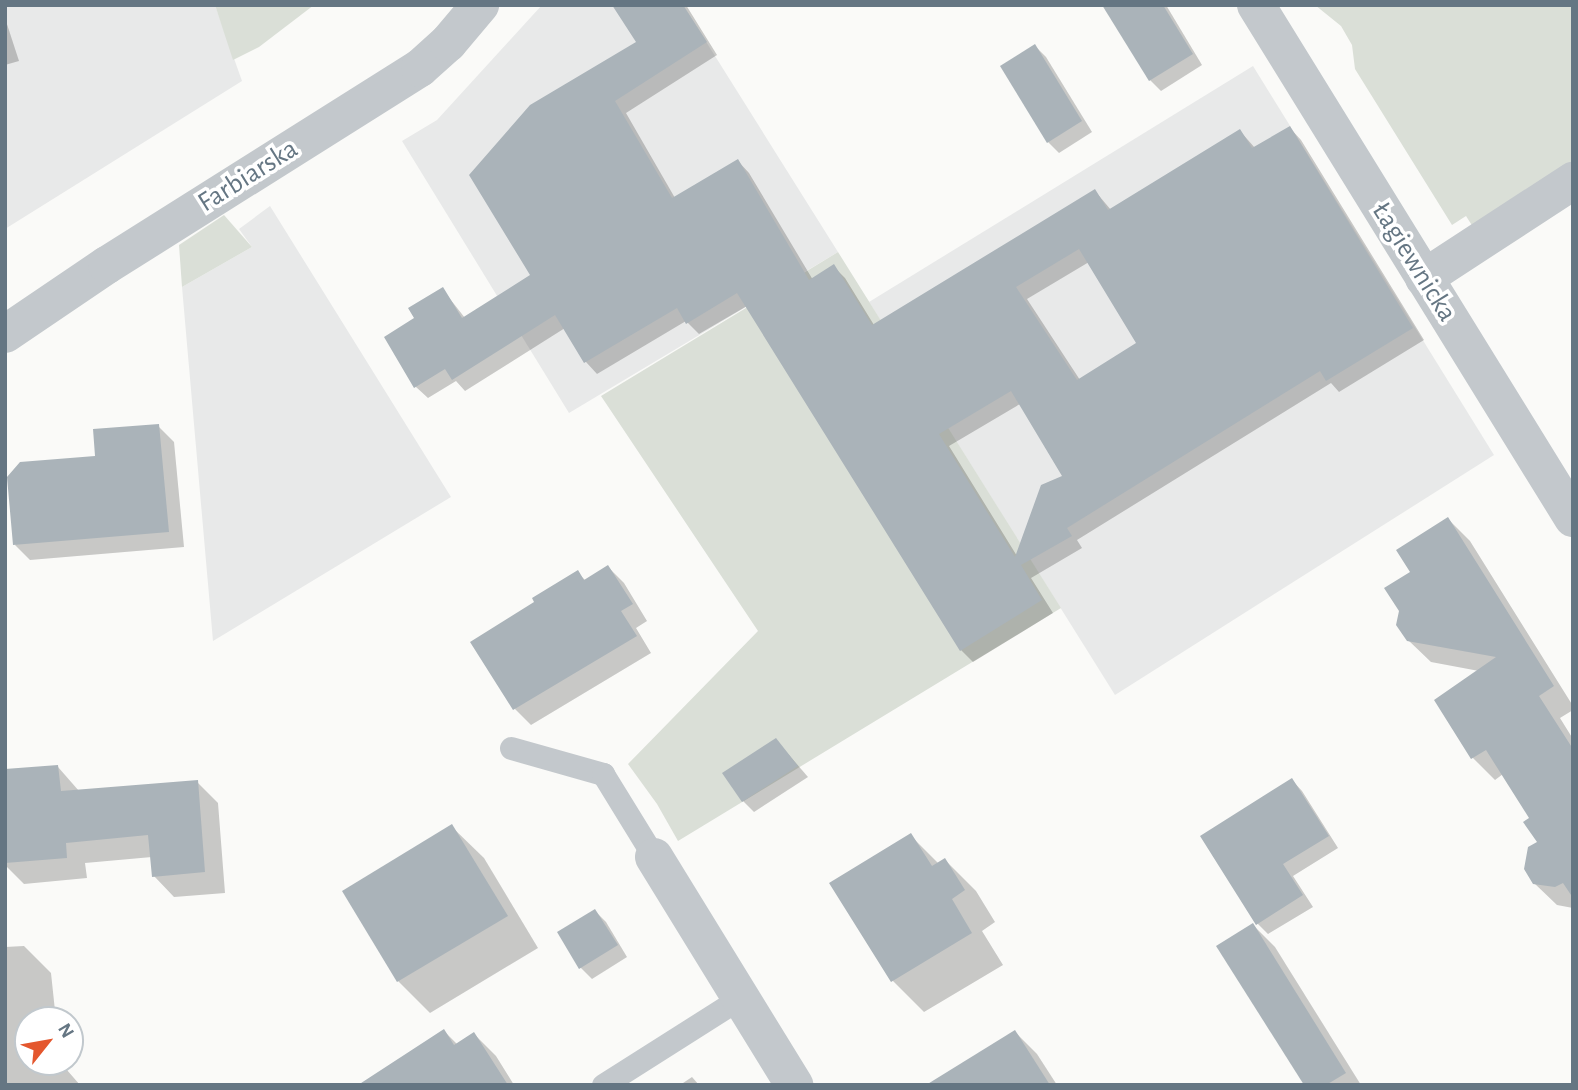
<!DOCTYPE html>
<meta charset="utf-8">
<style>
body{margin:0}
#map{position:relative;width:1578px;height:1090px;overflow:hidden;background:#fafaf8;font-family:"Alegreya Sans",sans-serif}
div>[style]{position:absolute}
.built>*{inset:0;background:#e8e9e9}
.green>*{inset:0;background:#dadfd7}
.shadow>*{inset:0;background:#0003}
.building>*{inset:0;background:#aab3b9}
.lane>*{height:23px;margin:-11.5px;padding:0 11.5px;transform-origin:11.5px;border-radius:11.5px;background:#c3c8cc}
.street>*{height:38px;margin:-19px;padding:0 19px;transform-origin:19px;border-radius:19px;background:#c3c8cc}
span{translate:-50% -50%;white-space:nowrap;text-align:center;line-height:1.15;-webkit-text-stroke:7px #fff;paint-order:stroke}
.street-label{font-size:28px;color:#657683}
.frame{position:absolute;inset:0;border:7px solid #657683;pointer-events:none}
.north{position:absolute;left:14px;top:1006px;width:70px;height:70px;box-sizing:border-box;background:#fff;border:2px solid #c1c8cd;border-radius:50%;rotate:59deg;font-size:19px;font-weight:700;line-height:28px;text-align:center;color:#657683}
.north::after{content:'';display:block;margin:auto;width:24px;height:32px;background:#e4572e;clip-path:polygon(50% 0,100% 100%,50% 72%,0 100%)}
</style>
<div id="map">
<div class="built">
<div style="clip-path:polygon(5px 5px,215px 5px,242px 81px,5px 229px)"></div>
<div style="clip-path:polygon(542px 5px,683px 5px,838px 252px,569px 413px,402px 141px,437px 120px)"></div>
<div style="clip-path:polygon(1253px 66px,1494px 455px,1115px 695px,869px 302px)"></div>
<div style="clip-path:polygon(270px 206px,451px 497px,213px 641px,182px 287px,252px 247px,239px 229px)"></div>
</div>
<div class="green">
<div style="clip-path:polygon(215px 5px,314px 5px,259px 47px,233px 60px)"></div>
<div style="clip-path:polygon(1315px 5px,1573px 5px,1573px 161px,1473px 227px,1466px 216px,1452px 225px,1355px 69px,1352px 45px,1341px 26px)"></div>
<div style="clip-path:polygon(224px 215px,252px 247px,182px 287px,179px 245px)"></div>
<div style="clip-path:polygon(838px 252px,1061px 608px,678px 841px,657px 804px,628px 764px,758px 631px,601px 396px)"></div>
</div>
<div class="shadow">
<div style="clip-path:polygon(evenodd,633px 5px,686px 5px,717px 55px,626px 113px,675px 198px,738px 161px,749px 173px,813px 280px,834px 267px,845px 278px,874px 325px,1095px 191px,1111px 210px,1240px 131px,1255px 148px,1290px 128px,1301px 140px,1424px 340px,1339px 392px,1331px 383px,1077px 540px,1082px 548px,1031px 578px,1053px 613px,973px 662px,961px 650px,747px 306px,699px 334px,686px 321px,597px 374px,586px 362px,565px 328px,465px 391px,456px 381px,428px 398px,416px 387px,416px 319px,443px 290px,465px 318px,533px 276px,638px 43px,633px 5px,1089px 262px,1138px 344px,1080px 380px,1027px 299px,1089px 262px,633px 5px,1020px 404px,1064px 476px,1017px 556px,949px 446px,1020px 404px)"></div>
<div style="clip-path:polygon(1104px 5px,1166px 5px,1202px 65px,1161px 91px,1150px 80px)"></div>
<div style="clip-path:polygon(5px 18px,19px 61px,5px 65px)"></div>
<div style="clip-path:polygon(1035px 46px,1046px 57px,1092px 132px,1059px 153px,1048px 142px)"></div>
<div style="clip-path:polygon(158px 426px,174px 442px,184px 547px,30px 560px,15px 545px,97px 458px)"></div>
<div style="clip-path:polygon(1448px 519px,1470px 541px,1573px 706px,1573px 710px,1560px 718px,1573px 739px,1573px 908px,1557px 905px,1534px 883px,1539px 843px,1531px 819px,1503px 774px,1495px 780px,1473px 758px,1479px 671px,1431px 662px,1408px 640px,1413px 572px)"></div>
<div style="clip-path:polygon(608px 567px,624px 583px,647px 621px,636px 628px,651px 653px,531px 725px,515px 709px,536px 603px,577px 572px,586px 581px)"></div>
<div style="clip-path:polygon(776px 740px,808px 777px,754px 812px,743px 801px)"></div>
<div style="clip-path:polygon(58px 767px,79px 791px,197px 782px,218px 803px,225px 893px,174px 897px,154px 876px,152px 857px,85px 863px,87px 878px,24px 884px,5px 865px,5px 771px)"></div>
<div style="clip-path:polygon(1292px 780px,1302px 791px,1338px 848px,1293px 876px,1313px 907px,1268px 934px,1257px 923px)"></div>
<div style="clip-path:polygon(452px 827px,484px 858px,538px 948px,430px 1013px,398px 981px,344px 891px)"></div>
<div style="clip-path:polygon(911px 836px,939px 864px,945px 860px,976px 891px,995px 922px,982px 931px,1003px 965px,924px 1012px,893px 981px)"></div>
<div style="clip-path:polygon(595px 911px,606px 922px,627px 957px,592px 979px,581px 968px,559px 933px)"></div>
<div style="clip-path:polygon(1253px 925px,1275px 947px,1361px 1085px,1306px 1085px)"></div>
<div style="clip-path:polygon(24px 946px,51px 973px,56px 1020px,28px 1020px,28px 1062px,60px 1062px,80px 1085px,5px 1085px,5px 947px)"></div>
<div style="clip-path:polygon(444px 1031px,458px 1045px,474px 1034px,496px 1056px,514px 1085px,395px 1085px)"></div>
<div style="clip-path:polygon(1015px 1032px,1037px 1054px,1057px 1085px,955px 1085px)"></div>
<div style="clip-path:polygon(692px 1077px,699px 1085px,680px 1085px)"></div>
</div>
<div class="building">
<div style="clip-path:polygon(evenodd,612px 5px,683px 5px,707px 42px,615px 101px,672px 198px,738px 159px,809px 280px,834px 264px,872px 325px,1095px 189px,1108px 210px,1240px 129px,1252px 148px,1290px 126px,1413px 328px,1326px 381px,1320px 371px,1067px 528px,1072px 536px,1021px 565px,1042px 600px,960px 651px,737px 293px,686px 324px,677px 308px,584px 363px,555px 315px,452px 380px,445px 369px,414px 388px,384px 337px,414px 318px,408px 308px,443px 287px,462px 318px,530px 275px,469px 175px,530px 105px,636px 42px,612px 5px,1079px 249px,1136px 343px,1077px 380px,1016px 287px,1079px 249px,612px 5px,1011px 391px,1062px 476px,1041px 485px,1015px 557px,939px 434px,1011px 391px)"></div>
<div style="clip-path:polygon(1102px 5px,1163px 5px,1193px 54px,1149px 81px)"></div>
<div style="clip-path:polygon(1035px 44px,1082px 121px,1047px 143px,1000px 66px)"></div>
<div style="clip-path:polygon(159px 424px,169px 532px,13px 545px,7px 477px,20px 462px,95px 456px,93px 429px)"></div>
<div style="clip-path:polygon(1448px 517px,1554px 686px,1539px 696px,1573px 749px,1573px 898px,1563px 883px,1555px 887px,1533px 884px,1524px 869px,1528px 847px,1537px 842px,1523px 822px,1529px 818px,1486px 750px,1471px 759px,1434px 700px,1496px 657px,1407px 641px,1396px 625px,1399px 611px,1384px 588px,1410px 572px,1396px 550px)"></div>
<div style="clip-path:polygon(608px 565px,633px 604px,621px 611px,637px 636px,513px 710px,470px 642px,534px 602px,532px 598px,578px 570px,584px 580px)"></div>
<div style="clip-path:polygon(776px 738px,798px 766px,742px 802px,722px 773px)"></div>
<div style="clip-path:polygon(58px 765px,61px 791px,198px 780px,205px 872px,152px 877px,148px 835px,66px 843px,67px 858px,5px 863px,5px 769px)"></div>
<div style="clip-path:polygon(1292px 778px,1329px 836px,1283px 864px,1303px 895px,1256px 925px,1200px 836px)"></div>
<div style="clip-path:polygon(452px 824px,508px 916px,397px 982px,342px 891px)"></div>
<div style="clip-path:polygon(911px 833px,932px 866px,945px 858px,965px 890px,952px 899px,972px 933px,891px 982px,829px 883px)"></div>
<div style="clip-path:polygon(595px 909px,618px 945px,579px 969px,557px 932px)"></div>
<div style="clip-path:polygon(1253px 923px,1346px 1073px,1326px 1085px,1304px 1085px,1216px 946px)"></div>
<div style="clip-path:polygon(444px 1029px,454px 1045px,474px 1032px,508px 1085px,358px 1085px)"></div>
<div style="clip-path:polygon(1015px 1030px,1050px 1085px,926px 1085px)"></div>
</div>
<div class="lane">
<div style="left:511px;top:748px;width:96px;rotate:15.8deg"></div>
<div style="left:603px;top:774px;width:97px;rotate:58.4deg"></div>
<div style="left:603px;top:1085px;width:162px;rotate:-32.4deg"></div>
</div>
<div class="street">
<div style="left:1256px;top:5px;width:603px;rotate:58.29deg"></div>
<div style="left:1424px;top:278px;width:178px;rotate:-33.1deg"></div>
<div style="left:5px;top:334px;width:123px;rotate:-34.1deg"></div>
<div style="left:107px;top:265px;width:370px;rotate:-32.2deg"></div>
<div style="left:420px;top:68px;width:38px;rotate:-42deg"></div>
<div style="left:448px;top:43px;width:50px;rotate:-49.9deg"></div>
<div style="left:654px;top:857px;width:268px;rotate:58.4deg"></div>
</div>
<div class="street-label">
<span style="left:248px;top:176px;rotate:-32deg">Farbiarska</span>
<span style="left:1414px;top:262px;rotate:58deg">Łagiewnicka</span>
</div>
<div class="frame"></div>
<div class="north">N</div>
</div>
